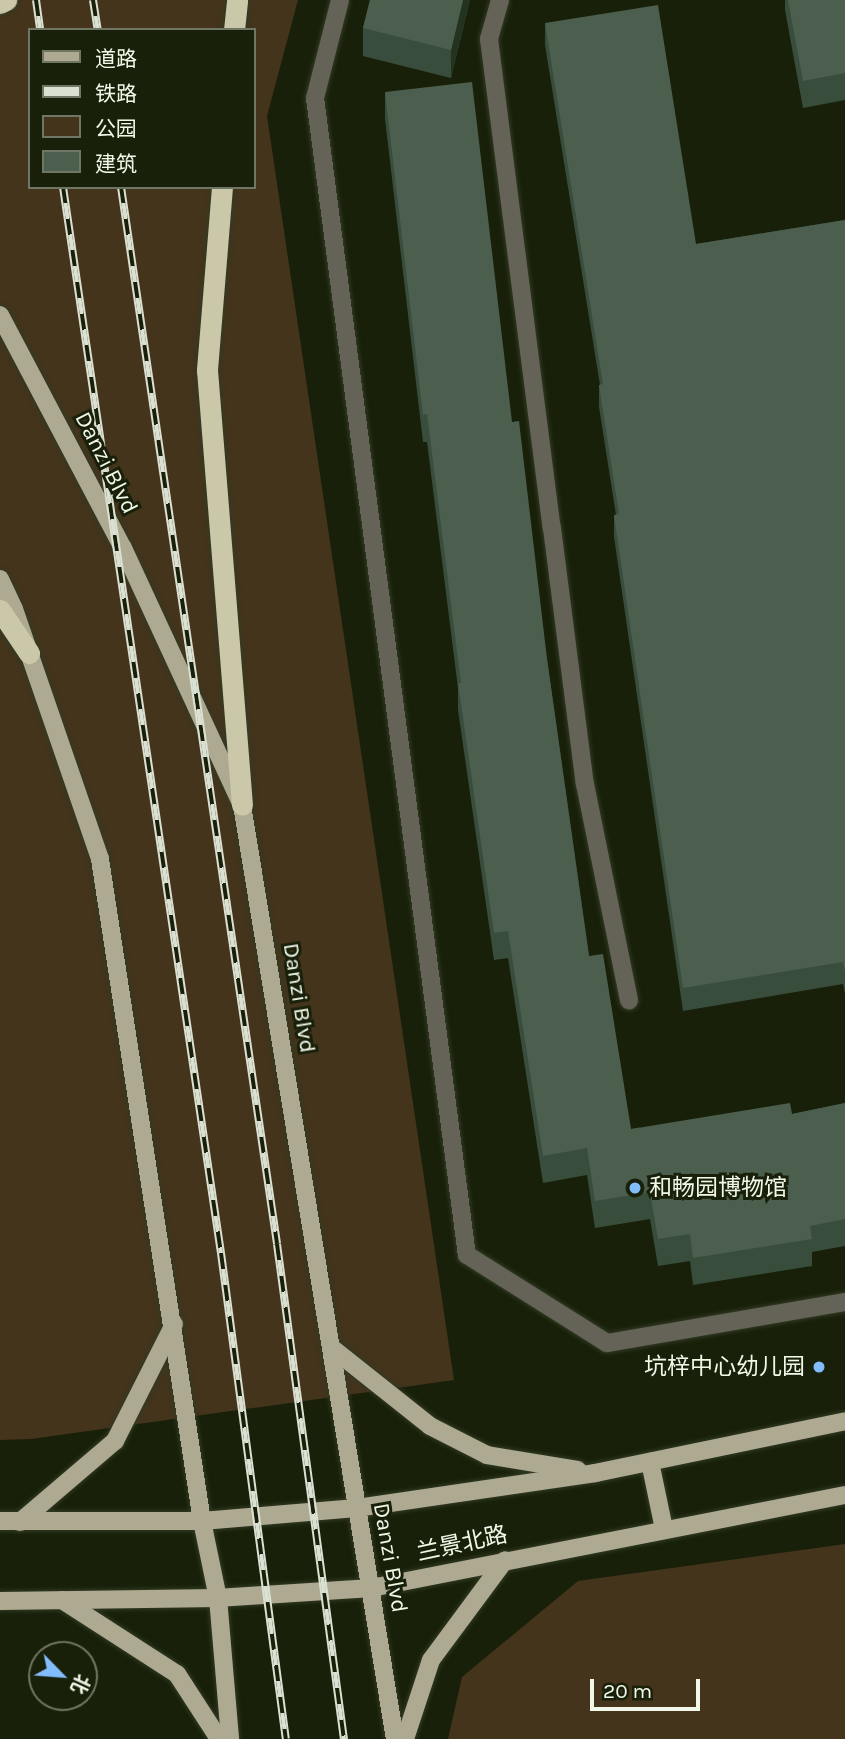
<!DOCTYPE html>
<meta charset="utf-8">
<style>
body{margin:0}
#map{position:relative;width:845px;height:1739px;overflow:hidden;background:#182009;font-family:Karla,"Noto Sans SC",sans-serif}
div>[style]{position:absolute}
.green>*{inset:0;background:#44341c}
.roads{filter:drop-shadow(0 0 2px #323a24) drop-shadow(0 0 2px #323a24)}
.minor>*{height:18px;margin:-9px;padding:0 9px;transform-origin:9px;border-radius:9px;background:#656357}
.major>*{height:18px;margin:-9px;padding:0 9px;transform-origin:9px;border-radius:9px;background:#aeaa91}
.highway>*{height:21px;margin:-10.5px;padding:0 10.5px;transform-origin:10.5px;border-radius:10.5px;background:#cbc7a9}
.rail>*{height:8px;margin-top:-4px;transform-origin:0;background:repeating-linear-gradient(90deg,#182009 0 16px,#dbe1d2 0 32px);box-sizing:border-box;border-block:2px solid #dbe1d2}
.wall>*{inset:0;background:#384d3c}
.shaded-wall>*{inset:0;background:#233320}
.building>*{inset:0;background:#4c5f4f}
.dots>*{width:19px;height:19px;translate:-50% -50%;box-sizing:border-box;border:4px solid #182009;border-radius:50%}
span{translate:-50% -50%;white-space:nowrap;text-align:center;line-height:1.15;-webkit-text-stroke:6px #182009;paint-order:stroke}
.street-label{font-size:23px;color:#f1f7e9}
.poi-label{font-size:23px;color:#f1f7e9}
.left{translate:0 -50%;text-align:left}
.right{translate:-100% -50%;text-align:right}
.legend{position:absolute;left:28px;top:28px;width:228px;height:161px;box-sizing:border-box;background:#182009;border:2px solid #6f7663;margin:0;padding:9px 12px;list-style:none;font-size:21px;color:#f1f7e9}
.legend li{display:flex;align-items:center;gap:14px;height:35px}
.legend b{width:35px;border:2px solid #6f7663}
.north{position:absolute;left:28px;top:1641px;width:70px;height:70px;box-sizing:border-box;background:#182009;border:2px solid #6f7663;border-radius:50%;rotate:115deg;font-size:19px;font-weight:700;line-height:28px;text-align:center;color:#f1f7e9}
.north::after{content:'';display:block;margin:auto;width:24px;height:32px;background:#82bcfa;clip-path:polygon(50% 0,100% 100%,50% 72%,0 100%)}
.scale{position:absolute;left:590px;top:1679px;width:110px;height:32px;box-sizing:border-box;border:4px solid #f1f7e9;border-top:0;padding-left:9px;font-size:21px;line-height:24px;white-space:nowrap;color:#f1f7e9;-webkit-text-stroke:5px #182009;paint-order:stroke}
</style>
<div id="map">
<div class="green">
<div style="clip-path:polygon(evenodd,0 0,298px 0,267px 116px,454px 1380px,31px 1439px,0 1440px,0 0,30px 30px,254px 30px,254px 187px,30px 187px,30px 30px)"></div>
<div style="clip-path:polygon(845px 1544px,845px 1739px,448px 1739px,462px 1677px,578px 1581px)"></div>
</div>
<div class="roads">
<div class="minor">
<div style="left:340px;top:0;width:101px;rotate:104.3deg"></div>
<div style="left:315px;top:98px;width:1167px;rotate:82.52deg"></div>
<div style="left:467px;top:1255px;width:165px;rotate:32.2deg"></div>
<div style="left:607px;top:1343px;width:242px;rotate:-9.8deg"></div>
<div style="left:500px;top:0;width:41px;rotate:105.8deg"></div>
<div style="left:489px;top:39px;width:493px;rotate:82.7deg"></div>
<div style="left:552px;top:528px;width:258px;rotate:82.7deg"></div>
<div style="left:585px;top:784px;width:221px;rotate:78.5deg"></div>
</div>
<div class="major">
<div style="left:0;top:315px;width:263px;rotate:62.2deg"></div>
<div style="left:123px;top:548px;width:283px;rotate:65.2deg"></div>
<div style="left:242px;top:805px;width:946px;rotate:80.7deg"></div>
<div style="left:0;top:579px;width:33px;rotate:65deg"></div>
<div style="left:14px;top:609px;width:264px;rotate:71deg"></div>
<div style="left:100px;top:859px;width:670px;rotate:81.24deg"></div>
<div style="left:202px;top:1521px;width:79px;rotate:78.3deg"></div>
<div style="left:218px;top:1598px;width:142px;rotate:85.1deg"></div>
<div style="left:332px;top:1348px;width:125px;rotate:38.5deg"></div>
<div style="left:430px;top:1426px;width:64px;rotate:27deg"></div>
<div style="left:487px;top:1455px;width:92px;rotate:9.4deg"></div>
<div style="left:650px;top:1462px;width:68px;rotate:78.2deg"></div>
<div style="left:0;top:1521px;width:202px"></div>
<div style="left:202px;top:1521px;width:155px;rotate:-4.8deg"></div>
<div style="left:356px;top:1508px;width:242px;rotate:-8.3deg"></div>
<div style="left:595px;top:1473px;width:255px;rotate:-11.7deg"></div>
<div style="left:20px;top:1522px;width:125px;rotate:-40.5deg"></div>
<div style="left:115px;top:1441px;width:131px;rotate:-63.2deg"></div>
<div style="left:62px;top:1600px;width:137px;rotate:32.8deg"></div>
<div style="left:177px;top:1674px;width:77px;rotate:57.1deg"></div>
<div style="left:0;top:1601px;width:218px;rotate:-0.8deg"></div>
<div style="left:218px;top:1598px;width:153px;rotate:-3.7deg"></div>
<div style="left:371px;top:1588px;width:483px;rotate:-11.1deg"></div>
<div style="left:405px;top:1739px;width:83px;rotate:-71.8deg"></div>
<div style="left:431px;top:1660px;width:124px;rotate:-53.5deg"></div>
</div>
<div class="highway">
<div style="left:0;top:3px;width:7px;rotate:-27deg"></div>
<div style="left:234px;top:30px;width:30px;rotate:-84deg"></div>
<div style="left:222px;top:187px;width:184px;rotate:94.7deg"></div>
<div style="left:207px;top:370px;width:436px;rotate:85.4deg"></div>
<div style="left:0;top:610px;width:52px;rotate:56deg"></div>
</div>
</div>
<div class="rail">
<div style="left:36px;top:0;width:30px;rotate:82deg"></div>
<div style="left:93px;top:0;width:30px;rotate:81deg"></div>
<div style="left:63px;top:187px;width:1078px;rotate:81.57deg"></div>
<div style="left:221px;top:1253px;width:490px;rotate:82.4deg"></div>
<div style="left:121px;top:187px;width:1068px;rotate:81.6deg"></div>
<div style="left:277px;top:1244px;width:500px;rotate:82.3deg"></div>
</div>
<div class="wall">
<div style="clip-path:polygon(370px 0,470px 0,451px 78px,363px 56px,363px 28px)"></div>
<div style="clip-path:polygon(785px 0,845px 0,845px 100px,803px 108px,785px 10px)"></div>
<div style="clip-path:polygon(545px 23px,696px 244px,845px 220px,845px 994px,843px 984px,683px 1011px,614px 537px,614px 515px,616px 515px,599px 407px,599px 385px,600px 385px,545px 45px)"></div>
<div style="clip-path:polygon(385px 92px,512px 422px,547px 659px,589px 956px,631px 1129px,792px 1114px,845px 1103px,845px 1246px,812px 1252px,812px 1266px,693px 1285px,690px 1261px,658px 1266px,650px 1219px,595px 1228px,587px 1175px,543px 1183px,508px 958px,494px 960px,458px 710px,458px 688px,427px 442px,423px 442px,385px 119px)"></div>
</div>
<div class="shaded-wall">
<div style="clip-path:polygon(463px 0,470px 0,451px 78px,451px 50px)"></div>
</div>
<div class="building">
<div style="clip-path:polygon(370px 0,463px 0,451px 50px,363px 28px)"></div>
<div style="clip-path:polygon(788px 0,845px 0,845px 73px,803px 81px)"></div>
<div style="clip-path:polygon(658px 5px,696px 244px,845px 220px,845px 972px,843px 962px,683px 988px,614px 515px,619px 514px,599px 385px,603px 384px,545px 23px)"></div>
<div style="clip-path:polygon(472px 82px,512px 422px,519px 421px,547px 659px,589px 956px,603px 954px,631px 1129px,790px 1103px,792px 1114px,845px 1103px,845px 1219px,810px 1226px,812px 1239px,693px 1258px,690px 1234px,658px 1239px,650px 1192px,595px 1201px,587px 1148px,543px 1156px,508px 931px,494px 933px,458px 683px,461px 683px,427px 414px,423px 415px,385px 92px)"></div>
</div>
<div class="dots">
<div style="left:635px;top:1188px;background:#82bcfa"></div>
<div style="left:819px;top:1367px;background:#82bcfa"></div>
</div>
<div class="street-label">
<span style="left:106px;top:463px;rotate:63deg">Danzi Blvd</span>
<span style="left:299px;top:998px;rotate:81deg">Danzi Blvd</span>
<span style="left:462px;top:1544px;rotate:-12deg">兰景北路</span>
<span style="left:390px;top:1558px;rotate:80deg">Danzi Blvd</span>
</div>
<div class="poi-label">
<span class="left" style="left:649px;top:1188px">和畅园博物馆</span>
<span class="right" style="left:805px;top:1367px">坑梓中心幼儿园</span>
</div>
<ul class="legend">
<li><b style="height:9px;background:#aeaa91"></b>道路</li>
<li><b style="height:9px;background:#dbe1d2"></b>铁路</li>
<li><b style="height:19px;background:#44341c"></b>公园</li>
<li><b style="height:19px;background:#4c5f4f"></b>建筑</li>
</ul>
<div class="north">北</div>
<div class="scale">20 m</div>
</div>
